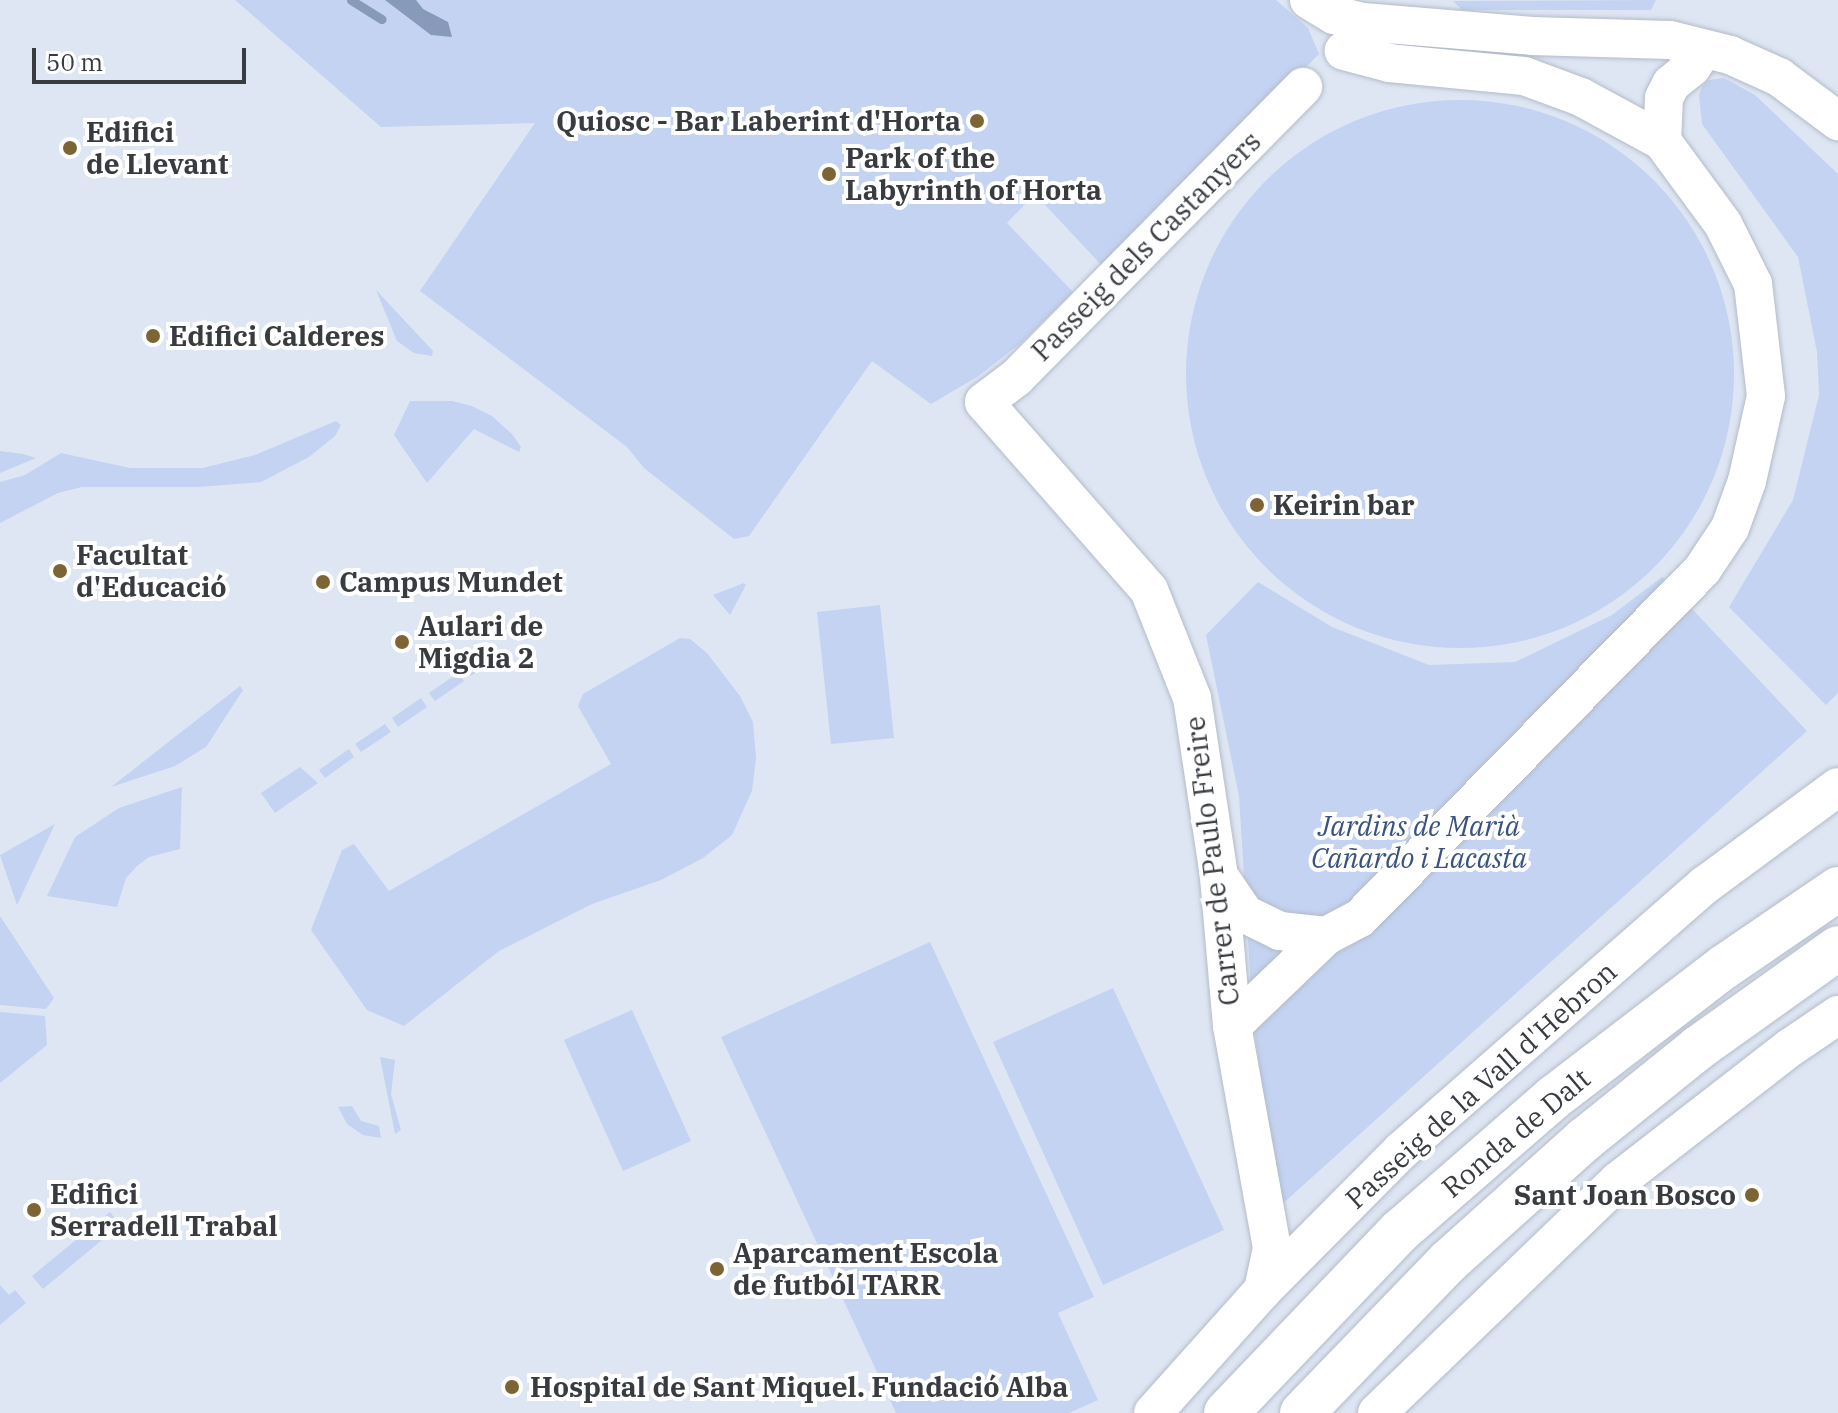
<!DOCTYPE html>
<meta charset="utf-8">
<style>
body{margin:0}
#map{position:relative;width:1838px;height:1413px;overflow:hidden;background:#dee6f4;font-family:"IBM Plex Serif",serif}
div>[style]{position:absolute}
.green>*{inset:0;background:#c3d3f1}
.round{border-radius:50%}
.water>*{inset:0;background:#879aba}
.stream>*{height:9px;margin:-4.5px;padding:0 4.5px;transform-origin:4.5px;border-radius:4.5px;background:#879aba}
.roads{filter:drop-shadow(0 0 2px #b4bbc8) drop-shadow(0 0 2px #b4bbc8)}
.minor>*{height:38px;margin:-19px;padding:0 19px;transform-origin:19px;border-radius:19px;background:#fff}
.highway>*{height:44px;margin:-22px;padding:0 22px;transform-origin:22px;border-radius:22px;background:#fff}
.dots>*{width:22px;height:22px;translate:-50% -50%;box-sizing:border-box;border:4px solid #fff;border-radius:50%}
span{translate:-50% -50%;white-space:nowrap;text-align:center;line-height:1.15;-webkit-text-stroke:8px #fff;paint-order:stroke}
.poi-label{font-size:28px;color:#383b40;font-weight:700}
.right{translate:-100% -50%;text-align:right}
.left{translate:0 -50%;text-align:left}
.street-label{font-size:28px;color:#383b40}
.park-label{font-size:28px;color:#395381;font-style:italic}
.scale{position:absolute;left:32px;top:48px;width:214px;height:36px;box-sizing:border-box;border:4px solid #383b40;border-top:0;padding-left:10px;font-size:24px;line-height:28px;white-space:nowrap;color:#383b40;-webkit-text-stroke:6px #fff;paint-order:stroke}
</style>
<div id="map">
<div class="green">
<div style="clip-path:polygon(235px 0,1276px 0,1308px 28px,1319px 54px,1106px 270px,1035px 194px,1007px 223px,1073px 292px,1021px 343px,977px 377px,931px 404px,872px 361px,749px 536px,734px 539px,644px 468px,627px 447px,420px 291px,535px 123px,381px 127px)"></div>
<div style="clip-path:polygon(1656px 0,1651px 10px,1462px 10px,1453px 1px)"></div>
<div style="clip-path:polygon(1724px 78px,1755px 95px,1838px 174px,1838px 693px,1826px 705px,1729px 607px,1793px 500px,1819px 395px,1817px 352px,1798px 257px,1702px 124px,1699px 95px,1702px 87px,1708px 80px)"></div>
<div class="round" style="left:1186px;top:100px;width:548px;height:548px"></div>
<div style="clip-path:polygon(376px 290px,433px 351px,432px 356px,414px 353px,397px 341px)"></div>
<div style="clip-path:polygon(410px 401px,452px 401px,472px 406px,492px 416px,512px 434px,521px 447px,519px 452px,474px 429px,427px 483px,394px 435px)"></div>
<div style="clip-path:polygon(336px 421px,341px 425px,335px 436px,309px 457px,261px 482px,198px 487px,82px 487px,58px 493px,0 523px,0 482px,25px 475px,61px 453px,130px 468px,203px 468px,255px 455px)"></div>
<div style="clip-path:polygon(0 451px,23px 454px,36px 458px,0 473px)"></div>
<div style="clip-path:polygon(1662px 577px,1807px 731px,1279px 1207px,1253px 1020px,1239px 796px,1206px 635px,1258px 582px,1332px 627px,1429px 665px,1515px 662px,1612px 615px)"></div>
<div style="clip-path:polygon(744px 583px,746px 585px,730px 615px,713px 595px)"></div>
<div style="clip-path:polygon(880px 605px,894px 738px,831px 744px,817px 612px)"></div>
<div style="clip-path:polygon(680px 638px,690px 639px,707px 653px,740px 696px,753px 722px,756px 758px,752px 791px,732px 835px,703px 858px,661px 880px,592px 904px,499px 951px,404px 1026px,367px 1010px,311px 930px,342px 850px,354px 844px,389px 891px,611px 764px,578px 706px,583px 694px)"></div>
<div style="clip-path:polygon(494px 647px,500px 655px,471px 676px,465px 668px)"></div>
<div style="clip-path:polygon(458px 673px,464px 681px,435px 701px,429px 693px)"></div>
<div style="clip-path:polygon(240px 686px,243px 690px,206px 747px,175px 766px,111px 787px)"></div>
<div style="clip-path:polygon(421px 698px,427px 707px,398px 727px,392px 718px)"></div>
<div style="clip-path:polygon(385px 724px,391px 732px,361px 752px,355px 744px)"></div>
<div style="clip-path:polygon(349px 749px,354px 757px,325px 778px,319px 770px)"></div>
<div style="clip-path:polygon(300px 767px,318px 783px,275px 813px,261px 793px)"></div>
<div style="clip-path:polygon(182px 787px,180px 849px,149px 857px,137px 866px,126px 878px,117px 907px,47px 896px,75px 837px,119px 808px)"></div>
<div style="clip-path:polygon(55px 824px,17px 905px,0 855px)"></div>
<div style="clip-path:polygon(0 916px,54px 998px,46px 1009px,0 1005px)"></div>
<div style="clip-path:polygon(930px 942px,1094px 1297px,1058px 1313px,1098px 1400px,1069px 1413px,896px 1413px,721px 1037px)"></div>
<div style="clip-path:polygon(1113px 988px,1224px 1230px,1103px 1285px,993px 1042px)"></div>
<div style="clip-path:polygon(632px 1010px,691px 1141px,623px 1171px,564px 1040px)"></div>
<div style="clip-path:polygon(0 1012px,45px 1016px,47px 1045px,0 1083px)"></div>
<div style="clip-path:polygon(380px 1057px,395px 1060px,391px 1094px,401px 1130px,395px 1134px)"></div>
<div style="clip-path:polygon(352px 1106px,361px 1121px,379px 1126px,381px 1138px,363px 1135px,347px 1124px,338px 1107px)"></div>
<div style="clip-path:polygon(110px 1212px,120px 1225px,43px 1289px,32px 1276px)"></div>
<div style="clip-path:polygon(0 1285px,9px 1295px,15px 1290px,26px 1303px,0 1325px)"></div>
</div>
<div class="water">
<div style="clip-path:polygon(385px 0,416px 0,423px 9px,448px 22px,452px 37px,431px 35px)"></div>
</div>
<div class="stream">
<div style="left:351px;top:0;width:36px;rotate:32deg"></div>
</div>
<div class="roads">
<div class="minor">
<div style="left:1309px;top:0;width:29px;rotate:31deg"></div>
<div style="left:1334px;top:15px;width:30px;rotate:14deg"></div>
<div style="left:1363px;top:22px;width:170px;rotate:4.7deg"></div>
<div style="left:1532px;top:36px;width:138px;rotate:1.7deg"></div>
<div style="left:1670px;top:40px;width:62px;rotate:14deg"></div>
<div style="left:1730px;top:55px;width:54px;rotate:24.2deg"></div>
<div style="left:1779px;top:77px;width:74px;rotate:36.7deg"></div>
<div style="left:1662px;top:141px;width:43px;rotate:-87.3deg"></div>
<div style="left:1664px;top:98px;width:16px;rotate:-63deg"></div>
<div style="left:1671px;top:84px;width:27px;rotate:-39deg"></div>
<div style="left:1692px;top:67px;width:20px;rotate:-57deg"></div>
<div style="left:1219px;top:876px;width:46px;rotate:55.6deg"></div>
<div style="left:1245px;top:914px;width:39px;rotate:26deg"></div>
<div style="left:1280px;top:931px;width:46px;rotate:6.2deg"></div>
<div style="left:1232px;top:1026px;width:130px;rotate:-43.8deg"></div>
<div style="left:1326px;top:936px;width:38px;rotate:-28deg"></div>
<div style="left:1360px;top:918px;width:488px;rotate:-45.5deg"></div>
<div style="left:1702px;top:570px;width:50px;rotate:-56.3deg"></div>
<div style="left:1730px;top:528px;width:50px;rotate:-70.1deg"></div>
<div style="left:1747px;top:481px;width:87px;rotate:-77.4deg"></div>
<div style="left:1766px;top:396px;width:113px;rotate:-96.6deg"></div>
<div style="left:1753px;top:284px;width:67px;rotate:-116.6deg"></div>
<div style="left:1723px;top:224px;width:103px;rotate:-126.3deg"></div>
<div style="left:1662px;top:141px;width:92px;rotate:-151.5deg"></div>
<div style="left:1581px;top:97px;width:61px;rotate:-159.8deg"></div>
<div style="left:1524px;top:76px;width:135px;rotate:-174.5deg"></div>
<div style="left:1390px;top:63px;width:48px;rotate:-165.4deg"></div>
<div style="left:1263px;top:1290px;width:43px;rotate:-77.9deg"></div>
<div style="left:1272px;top:1248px;width:226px;rotate:-100.2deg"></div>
<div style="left:1232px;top:1026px;width:151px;rotate:-95deg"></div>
<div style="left:1219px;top:876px;width:180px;rotate:-98.6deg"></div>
<div style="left:1192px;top:698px;width:116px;rotate:-111.7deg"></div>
<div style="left:1149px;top:590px;width:250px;rotate:-131.3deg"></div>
<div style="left:984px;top:402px;width:40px;rotate:-37deg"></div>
<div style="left:1016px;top:378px;width:409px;rotate:-45.4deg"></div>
<div style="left:1153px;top:1413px;width:165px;rotate:-48.2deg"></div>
<div style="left:1263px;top:1290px;width:197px;rotate:-45.2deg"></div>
<div style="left:1402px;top:1150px;width:403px;rotate:-41.2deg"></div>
<div style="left:1705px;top:885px;width:165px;rotate:-36.4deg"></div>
<div style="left:1377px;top:1413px;width:335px;rotate:-43.9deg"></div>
<div style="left:1618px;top:1181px;width:219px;rotate:-37.8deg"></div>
<div style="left:1791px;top:1047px;width:57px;rotate:-34.2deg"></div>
</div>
<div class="highway">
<div style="left:1226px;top:1413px;width:252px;rotate:-46.3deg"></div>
<div style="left:1400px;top:1231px;width:203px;rotate:-41deg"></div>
<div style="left:1553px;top:1098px;width:215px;rotate:-37.5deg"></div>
<div style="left:1724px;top:967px;width:138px;rotate:-34.4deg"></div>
<div style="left:1302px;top:1413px;width:211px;rotate:-46deg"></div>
<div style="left:1449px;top:1261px;width:183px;rotate:-41.9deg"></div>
<div style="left:1585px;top:1139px;width:145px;rotate:-38.8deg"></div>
<div style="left:1698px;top:1048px;width:172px;rotate:-35.5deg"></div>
</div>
</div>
<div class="dots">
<div style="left:977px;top:121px;background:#7d6435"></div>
<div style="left:70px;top:148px;background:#7d6435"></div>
<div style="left:829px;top:174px;background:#7d6435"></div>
<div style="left:153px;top:336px;background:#7d6435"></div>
<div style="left:1257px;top:505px;background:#7d6435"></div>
<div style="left:60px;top:571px;background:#7d6435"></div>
<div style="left:323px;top:582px;background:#7d6435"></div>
<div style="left:402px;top:642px;background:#7d6435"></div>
<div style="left:1752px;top:1195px;background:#7d6435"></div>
<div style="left:34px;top:1210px;background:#7d6435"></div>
<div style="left:717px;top:1269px;background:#7d6435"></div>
<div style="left:512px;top:1387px;background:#7d6435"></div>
</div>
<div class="poi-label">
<span class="right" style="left:961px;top:121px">Quiosc - Bar Laberint d'Horta</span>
<span class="left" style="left:86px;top:148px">Edifici<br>de Llevant</span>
<span class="left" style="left:845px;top:174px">Park of the<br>Labyrinth of Horta</span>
<span class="left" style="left:169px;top:336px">Edifici Calderes</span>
<span class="left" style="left:1273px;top:505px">Keirin bar</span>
<span class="left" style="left:76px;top:571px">Facultat<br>d'Educació</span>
<span class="left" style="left:339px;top:582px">Campus Mundet</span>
<span class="left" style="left:418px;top:642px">Aulari de<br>Migdia 2</span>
<span class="left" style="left:50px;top:1210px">Edifici<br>Serradell Trabal</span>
<span class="right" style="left:1736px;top:1195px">Sant Joan Bosco</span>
<span class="left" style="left:733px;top:1269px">Aparcament Escola<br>de futból TARR</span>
<span class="left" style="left:530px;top:1387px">Hospital de Sant Miquel. Fundació Alba</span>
</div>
<div class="street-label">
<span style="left:1146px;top:246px;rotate:-45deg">Passeig dels Castanyers</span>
<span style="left:1212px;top:861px;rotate:-97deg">Carrer de Paulo Freire</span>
<span style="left:1481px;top:1085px;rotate:-42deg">Passeig de la Vall d'Hebron</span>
<span style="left:1516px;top:1133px;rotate:-40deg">Ronda de Dalt</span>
</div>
<div class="park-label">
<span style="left:1419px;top:842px">Jardins de Marià<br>Cañardo i Lacasta</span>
</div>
<div class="scale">50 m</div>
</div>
